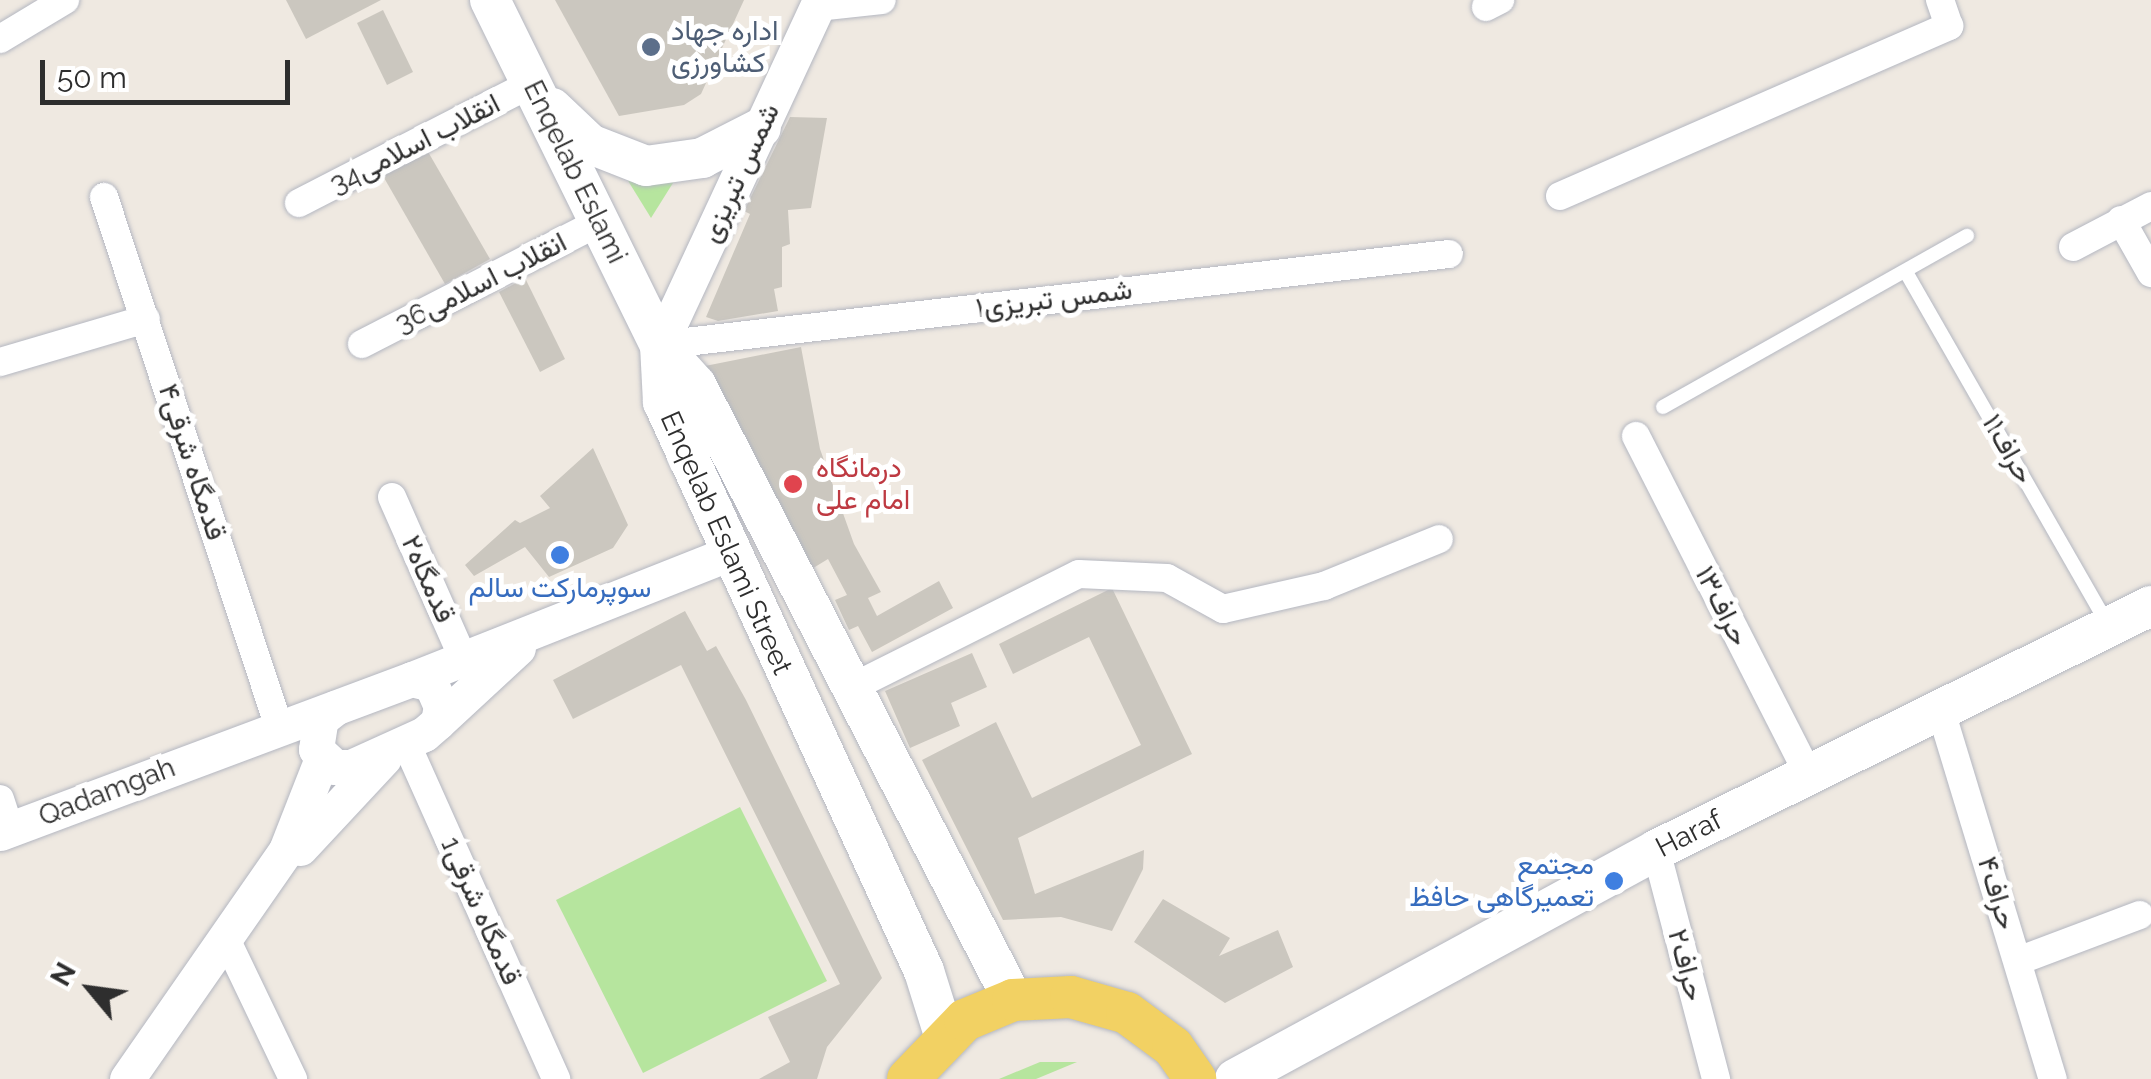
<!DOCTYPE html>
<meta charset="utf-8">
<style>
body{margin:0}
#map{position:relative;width:2151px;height:1079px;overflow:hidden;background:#efe9e1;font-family:Raleway,Vazirmatn,sans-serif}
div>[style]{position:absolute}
.green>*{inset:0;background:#b6e59e}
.building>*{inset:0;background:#cbc7bf}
.roads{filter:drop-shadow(0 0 2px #b4b7c1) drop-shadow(0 0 2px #b4b7c1)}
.service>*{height:14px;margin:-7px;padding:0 7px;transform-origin:7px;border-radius:7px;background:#fff}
.minor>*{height:28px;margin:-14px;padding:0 14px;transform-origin:14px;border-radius:14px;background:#fff}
.tertiary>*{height:35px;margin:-17.5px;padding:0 17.5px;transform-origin:17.5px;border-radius:17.5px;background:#fff}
.secondary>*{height:40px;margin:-20px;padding:0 20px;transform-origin:20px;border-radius:20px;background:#fff}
.primary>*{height:42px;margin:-21px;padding:0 21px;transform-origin:21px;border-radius:21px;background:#f2d163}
.dots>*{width:28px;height:28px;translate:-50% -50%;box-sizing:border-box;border:5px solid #fff;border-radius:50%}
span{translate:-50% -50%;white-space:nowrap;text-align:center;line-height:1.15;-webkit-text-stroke:10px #fff;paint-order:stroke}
.service-label{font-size:28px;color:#4e5e75}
.left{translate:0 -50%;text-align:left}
.street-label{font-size:28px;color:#2e2e2e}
.health-label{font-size:28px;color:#be3a42}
.shop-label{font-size:28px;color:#366cbe}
.right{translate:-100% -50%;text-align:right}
.north{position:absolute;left:40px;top:939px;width:100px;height:100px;-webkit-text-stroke:8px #fff;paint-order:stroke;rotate:299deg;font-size:28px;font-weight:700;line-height:40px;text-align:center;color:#2e2e2e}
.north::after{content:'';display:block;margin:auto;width:35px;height:45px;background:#2e2e2e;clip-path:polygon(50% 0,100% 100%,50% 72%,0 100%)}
.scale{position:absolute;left:40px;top:60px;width:250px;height:45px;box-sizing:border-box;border:5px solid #2e2e2e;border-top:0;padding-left:12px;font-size:30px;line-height:35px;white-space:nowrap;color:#2e2e2e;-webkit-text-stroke:8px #fff;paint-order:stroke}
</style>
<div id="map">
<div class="green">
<div style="clip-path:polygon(622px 171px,678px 175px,651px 218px)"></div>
<div style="clip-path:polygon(740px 807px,827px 981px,643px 1073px,556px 900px)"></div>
<div style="clip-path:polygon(1040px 1062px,1077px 1062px,1036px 1079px,999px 1079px)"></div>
</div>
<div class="building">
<div style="clip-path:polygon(286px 0,381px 0,306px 39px)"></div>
<div style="clip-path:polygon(555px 0,744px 0,701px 94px,684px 105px,619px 116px)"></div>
<div style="clip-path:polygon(383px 10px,413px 72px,387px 85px,357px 23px)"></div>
<div style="clip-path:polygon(790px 117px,827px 118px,811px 208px,788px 210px,790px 244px,782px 247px,782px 287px,774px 289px,778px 311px,718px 321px,706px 317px,750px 214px,744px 211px)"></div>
<div style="clip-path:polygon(427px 150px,490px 259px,445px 284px,383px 176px)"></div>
<div style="clip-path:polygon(525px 278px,565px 359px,540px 372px,499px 292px)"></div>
<div style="clip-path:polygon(801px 347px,820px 449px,854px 544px,881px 592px,868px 598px,877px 616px,939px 581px,953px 608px,872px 652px,858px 626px,849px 630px,835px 600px,847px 595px,828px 559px,810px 570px,705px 366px)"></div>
<div style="clip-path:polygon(593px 448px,628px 525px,613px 548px,549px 577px,525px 547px,474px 576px,465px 565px,515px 520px,520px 523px,550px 508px,540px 496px)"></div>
<div style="clip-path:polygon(1112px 588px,1192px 754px,1018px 838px,1035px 894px,1144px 850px,1143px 869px,1112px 931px,1061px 917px,1003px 920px,922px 760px,996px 722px,1032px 798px,1141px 745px,1089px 637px,1013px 674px,999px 644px)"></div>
<div style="clip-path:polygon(685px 611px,707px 651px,716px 646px,746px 700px,882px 978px,827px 1047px,817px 1079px,759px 1079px,790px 1062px,768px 1017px,840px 984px,681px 665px,573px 719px,553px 680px)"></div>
<div style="clip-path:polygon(972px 653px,987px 687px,951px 703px,960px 726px,910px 748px,885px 691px)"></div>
<div style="clip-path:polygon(1163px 899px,1230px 938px,1219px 956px,1278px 930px,1293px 967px,1225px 1003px,1134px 942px)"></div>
</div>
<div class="roads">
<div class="service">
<div style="left:1906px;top:272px;width:404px;rotate:60.2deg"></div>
<div style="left:1663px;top:407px;width:349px;rotate:-29.4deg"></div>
</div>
<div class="minor">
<div style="left:817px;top:7px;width:65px;rotate:-6.1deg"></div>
<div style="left:1486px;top:7px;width:16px;rotate:-27deg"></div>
<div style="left:0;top:39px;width:76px;rotate:-31deg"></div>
<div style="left:1560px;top:196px;width:425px;rotate:-23.6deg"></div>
<div style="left:1949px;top:26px;width:28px;rotate:-109deg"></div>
<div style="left:104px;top:197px;width:558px;rotate:71.73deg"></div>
<div style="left:299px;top:203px;width:261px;rotate:-27.2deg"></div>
<div style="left:2121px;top:220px;width:61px;rotate:60.5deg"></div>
<div style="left:2073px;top:247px;width:88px;rotate:-27.7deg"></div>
<div style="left:362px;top:344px;width:267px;rotate:-27.2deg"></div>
<div style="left:660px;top:345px;width:794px;rotate:-6.58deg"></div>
<div style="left:0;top:362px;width:152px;rotate:-16.4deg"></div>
<div style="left:1636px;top:436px;width:381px;rotate:63deg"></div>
<div style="left:392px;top:497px;width:178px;rotate:66.2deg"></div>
<div style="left:855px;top:686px;width:250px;rotate:-26.6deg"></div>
<div style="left:1079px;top:574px;width:88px;rotate:2.6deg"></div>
<div style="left:1167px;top:578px;width:64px;rotate:29deg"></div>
<div style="left:1223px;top:609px;width:104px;rotate:-12.8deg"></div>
<div style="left:1324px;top:586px;width:124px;rotate:-22.2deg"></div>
<div style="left:1940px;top:708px;width:388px;rotate:73.1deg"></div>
<div style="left:406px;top:743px;width:368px;rotate:65.9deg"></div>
<div style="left:0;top:799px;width:32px;rotate:72deg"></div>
<div style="left:1656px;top:850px;width:237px;rotate:75.3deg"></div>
<div style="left:227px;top:941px;width:153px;rotate:64.4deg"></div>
<div style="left:2018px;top:961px;width:130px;rotate:-20.7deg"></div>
</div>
<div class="tertiary">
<div style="left:660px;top:345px;width:380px;rotate:-65.1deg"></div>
<div style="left:412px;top:679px;width:339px;rotate:-21.6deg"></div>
<div style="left:438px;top:722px;width:109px;rotate:-42.8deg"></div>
<div style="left:0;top:833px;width:440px;rotate:-20.5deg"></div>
<div style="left:412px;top:679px;width:20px;rotate:15deg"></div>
<div style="left:431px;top:684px;width:24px;rotate:66deg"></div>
<div style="left:441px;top:706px;width:16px;rotate:101deg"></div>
<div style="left:438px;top:722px;width:18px;rotate:139deg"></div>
<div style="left:424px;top:734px;width:80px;rotate:155.7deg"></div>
<div style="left:351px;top:767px;width:16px;rotate:180deg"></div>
<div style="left:335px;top:767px;width:26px;rotate:-137deg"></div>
<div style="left:316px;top:749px;width:30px;rotate:-81deg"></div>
<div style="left:321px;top:719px;width:18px;rotate:-38deg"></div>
<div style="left:300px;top:848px;width:123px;rotate:-47deg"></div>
<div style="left:127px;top:1079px;width:279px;rotate:-55.2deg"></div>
<div style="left:286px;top:850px;width:99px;rotate:-68.6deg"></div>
</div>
<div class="secondary">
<div style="left:490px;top:0;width:385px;rotate:63.8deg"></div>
<div style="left:660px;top:345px;width:54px;rotate:48deg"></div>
<div style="left:696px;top:385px;width:692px;rotate:62.73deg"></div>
<div style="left:552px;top:108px;width:52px;rotate:43.5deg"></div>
<div style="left:590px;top:144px;width:60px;rotate:21.4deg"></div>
<div style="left:646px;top:166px;width:57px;rotate:-8.1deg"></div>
<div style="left:702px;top:158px;width:66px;rotate:-27deg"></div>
<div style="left:660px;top:345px;width:57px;rotate:87deg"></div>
<div style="left:663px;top:402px;width:626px;rotate:65.36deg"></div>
<div style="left:924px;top:971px;width:67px;rotate:72.6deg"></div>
<div style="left:1235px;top:1079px;width:479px;rotate:-28.5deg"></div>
<div style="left:1656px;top:850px;width:552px;rotate:-26.24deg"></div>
</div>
<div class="primary">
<div style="left:908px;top:1079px;width:82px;rotate:-46deg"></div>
<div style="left:965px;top:1020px;width:52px;rotate:-22.6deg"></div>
<div style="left:1013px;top:1000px;width:58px;rotate:-3deg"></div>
<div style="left:1071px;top:997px;width:58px;rotate:15.9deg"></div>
<div style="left:1127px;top:1013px;width:57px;rotate:36.5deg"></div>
<div style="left:1173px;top:1047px;width:39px;rotate:55deg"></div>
</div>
</div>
<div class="dots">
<div style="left:651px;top:47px;background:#5c6f8a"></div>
<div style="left:793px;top:484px;background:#e0444e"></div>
<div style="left:560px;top:555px;background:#3f7fe0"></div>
<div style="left:1614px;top:881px;background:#3f7fe0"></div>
</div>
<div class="service-label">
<span class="left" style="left:671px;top:47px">اداره جهاد<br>کشاورزی</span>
</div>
<div class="street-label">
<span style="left:415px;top:144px;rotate:-27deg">34انقلاب اسلامی</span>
<span style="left:575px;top:172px;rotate:64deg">Enqelab Eslami</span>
<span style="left:740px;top:173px;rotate:-65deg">شمس تبریزی</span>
<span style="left:481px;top:283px;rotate:-27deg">36انقلاب اسلامی</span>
<span style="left:1054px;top:299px;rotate:-7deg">شمس تبریزی۱</span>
<span style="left:2008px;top:449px;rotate:60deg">حراف۱۱</span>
<span style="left:192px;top:462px;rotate:72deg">قدمگاه شرقی۴</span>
<span style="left:726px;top:543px;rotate:66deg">Enqelab Eslami Street</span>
<span style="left:428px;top:579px;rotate:66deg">قدمگاه۲</span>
<span style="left:1722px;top:606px;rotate:63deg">حراف۱۳</span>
<span style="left:107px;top:792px;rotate:-21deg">Qadamgah</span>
<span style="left:1689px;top:834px;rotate:-27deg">Haraf</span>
<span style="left:1997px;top:893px;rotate:73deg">حراف۴</span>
<span style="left:481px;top:911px;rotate:66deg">1قدمگاه شرقی</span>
<span style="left:1686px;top:965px;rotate:75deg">حراف۲</span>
</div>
<div class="health-label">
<span class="left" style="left:816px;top:484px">درمانگاه<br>امام علی</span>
</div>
<div class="shop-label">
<span style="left:560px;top:588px">سوپرمارکت سالم</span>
<span class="right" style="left:1594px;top:881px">مجتمع<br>تعمیرگاهی حافظ</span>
</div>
<div class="north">N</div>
<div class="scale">50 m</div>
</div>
